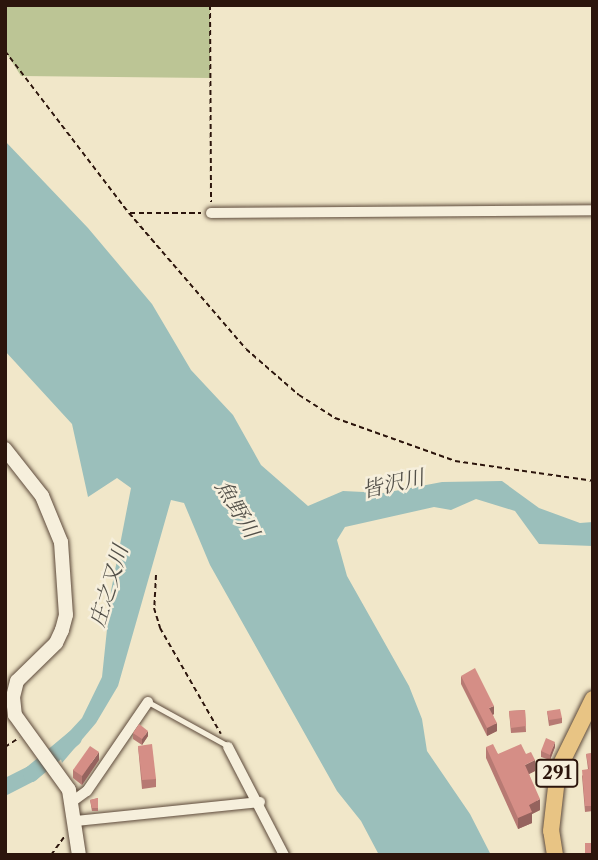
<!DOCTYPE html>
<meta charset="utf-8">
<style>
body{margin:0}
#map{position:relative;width:598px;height:860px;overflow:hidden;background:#f1e7c9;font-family:"Libre Caslon Text","Noto Serif JP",serif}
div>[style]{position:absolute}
.green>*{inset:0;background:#bcc595}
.water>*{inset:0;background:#9bbfbb}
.river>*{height:16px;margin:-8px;padding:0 8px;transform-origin:8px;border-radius:8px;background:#9bbfbb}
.path>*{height:2px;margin-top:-1px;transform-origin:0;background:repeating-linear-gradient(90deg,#2c150c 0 5px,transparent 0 8.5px)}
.roads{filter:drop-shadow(0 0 2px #5d4a3b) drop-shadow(0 0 2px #5d4a3b)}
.service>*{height:5px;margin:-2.5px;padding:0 2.5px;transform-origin:2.5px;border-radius:2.5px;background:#f6efdc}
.minor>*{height:10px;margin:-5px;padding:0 5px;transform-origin:5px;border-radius:5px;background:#f6efdc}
.secondary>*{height:14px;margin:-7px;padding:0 7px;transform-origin:7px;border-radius:7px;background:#f6efdc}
.trunk>*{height:16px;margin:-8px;padding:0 8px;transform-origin:8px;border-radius:8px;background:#e8c484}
.wall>*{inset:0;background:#b77a73}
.shaded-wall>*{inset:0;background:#95635e}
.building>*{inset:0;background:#d58e86}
span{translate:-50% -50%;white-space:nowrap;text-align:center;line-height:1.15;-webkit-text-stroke:5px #f6efdc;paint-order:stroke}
.shield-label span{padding:2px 5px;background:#f6efdc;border:2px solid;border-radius:5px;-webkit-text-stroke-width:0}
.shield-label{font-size:18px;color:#2c150c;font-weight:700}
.water-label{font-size:21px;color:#535049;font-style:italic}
.frame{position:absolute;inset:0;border:7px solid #2c150c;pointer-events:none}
</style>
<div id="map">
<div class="green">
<div style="clip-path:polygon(5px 5px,210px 5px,210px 78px,21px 76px,5px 51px)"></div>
</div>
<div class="water">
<div style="clip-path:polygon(5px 141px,88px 228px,152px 304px,191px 370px,233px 415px,261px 465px,308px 506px,343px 491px,384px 493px,442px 482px,502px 481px,539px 508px,580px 523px,593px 522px,593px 546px,539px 544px,515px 511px,476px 499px,451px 510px,434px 507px,345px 527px,337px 540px,347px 576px,409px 686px,422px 719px,427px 751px,470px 814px,491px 855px,379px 855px,361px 821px,337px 791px,210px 565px,184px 503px,171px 500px,118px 686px,96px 723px,62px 763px,57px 745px,82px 718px,102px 677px,111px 591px,131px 488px,117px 478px,88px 497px,72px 424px,5px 351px)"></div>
</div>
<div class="river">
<div style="left:5px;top:787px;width:29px;rotate:-27deg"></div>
<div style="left:31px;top:774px;width:56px;rotate:-39.9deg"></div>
</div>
<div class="path">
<div style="left:210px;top:5px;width:197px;rotate:89.7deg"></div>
<div style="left:5px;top:51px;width:204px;rotate:52.6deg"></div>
<div style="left:129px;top:213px;width:179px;rotate:49.3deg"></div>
<div style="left:246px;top:349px;width:70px;rotate:41deg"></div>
<div style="left:299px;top:395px;width:43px;rotate:32.6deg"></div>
<div style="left:335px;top:418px;width:127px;rotate:19.7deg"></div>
<div style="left:455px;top:461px;width:139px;rotate:8.2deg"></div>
<div style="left:130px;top:213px;width:71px"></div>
<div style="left:156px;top:575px;width:33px;rotate:93deg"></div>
<div style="left:154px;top:608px;width:21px;rotate:73deg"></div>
<div style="left:160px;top:628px;width:122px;rotate:60.1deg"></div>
<div style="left:5px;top:747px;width:17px;rotate:-33deg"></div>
<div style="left:51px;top:855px;width:24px;rotate:-54deg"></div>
</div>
<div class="roads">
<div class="service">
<div style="left:148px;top:702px;width:91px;rotate:28.8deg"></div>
</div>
<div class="minor">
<div style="left:211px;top:213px;width:382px;rotate:-0.4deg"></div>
<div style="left:228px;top:747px;width:122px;rotate:62.6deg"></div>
<div style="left:73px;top:801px;width:17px;rotate:-36deg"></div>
<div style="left:87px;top:791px;width:108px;rotate:-55.6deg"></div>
<div style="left:76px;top:821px;width:185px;rotate:-5.9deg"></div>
</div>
<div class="secondary">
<div style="left:5px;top:449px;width:60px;rotate:51.8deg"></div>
<div style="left:42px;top:496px;width:50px;rotate:67.6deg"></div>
<div style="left:61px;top:542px;width:73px;rotate:86.1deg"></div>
<div style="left:66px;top:615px;width:16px;rotate:105deg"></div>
<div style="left:62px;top:630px;width:14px;rotate:115deg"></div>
<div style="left:56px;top:643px;width:54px;rotate:135.7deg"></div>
<div style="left:17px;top:681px;width:16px;rotate:104deg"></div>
<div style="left:13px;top:697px;width:18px;rotate:84deg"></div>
<div style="left:15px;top:715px;width:92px;rotate:54.2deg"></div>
<div style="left:69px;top:790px;width:66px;rotate:81.3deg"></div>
</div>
<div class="trunk">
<div style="left:555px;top:855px;width:24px;rotate:-99deg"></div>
<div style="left:551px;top:831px;width:61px;rotate:-83.5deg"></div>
<div style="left:558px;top:770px;width:79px;rotate:-63.8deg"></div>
</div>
</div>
<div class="wall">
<div style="clip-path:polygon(461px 676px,494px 714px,493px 715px,497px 731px,487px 736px,461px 684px)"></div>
<div style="clip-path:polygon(525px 710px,526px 732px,511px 733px,509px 711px)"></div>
<div style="clip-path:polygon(547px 711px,562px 718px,562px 723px,549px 726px)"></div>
<div style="clip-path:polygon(133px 733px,148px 736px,142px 745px,133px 739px)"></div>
<div style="clip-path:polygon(138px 746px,156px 779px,156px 787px,142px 789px)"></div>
<div style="clip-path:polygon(486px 747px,498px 754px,535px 771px,529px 774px,540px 810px,532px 814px,532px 823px,518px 829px,486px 758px)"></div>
<div style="clip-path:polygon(555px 747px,550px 760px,541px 757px,541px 751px)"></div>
<div style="clip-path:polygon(593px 753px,593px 811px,585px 812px,582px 776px,588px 769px,586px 754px)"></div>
<div style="clip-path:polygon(99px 760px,82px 785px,73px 778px,73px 770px)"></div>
<div style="clip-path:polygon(98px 798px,98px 811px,92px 811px,90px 800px)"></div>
</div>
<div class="shaded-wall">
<div style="clip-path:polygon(494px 706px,494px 714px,489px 716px,489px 708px)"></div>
<div style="clip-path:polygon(497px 723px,497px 731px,487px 736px,487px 728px)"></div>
<div style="clip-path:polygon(148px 731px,148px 736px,142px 745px,142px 739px)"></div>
<div style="clip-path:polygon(555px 742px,555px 747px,550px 760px,550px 755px)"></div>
<div style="clip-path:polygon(99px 752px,99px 760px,82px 785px,82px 776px)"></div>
<div style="clip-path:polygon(535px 760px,535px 771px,525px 776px,525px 765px)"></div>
<div style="clip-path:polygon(540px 799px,540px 810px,532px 814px,532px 823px,518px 829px,518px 818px,529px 805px)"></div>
</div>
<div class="building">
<div style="clip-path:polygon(475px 668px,494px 706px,489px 708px,497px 723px,487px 728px,461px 676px)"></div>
<div style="clip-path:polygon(560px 709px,562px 718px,549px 720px,547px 711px)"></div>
<div style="clip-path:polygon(525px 710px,526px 726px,511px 728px,509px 711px)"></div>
<div style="clip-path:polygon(139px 724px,148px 731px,142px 739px,133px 733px)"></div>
<div style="clip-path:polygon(546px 738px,555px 742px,550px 755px,541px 751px)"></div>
<div style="clip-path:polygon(152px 744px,156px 779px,142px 780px,138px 746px)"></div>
<div style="clip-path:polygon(493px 744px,498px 754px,521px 744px,526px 754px,531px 752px,535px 760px,525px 765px,540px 799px,529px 805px,532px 812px,518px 818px,486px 747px)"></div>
<div style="clip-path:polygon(90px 746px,99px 752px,82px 776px,73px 770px)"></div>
<div style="clip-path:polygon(593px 753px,593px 806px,585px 806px,582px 770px,589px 769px,586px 754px)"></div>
<div style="clip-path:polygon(98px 798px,98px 808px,92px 808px,90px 800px)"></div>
<div style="clip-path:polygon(585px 843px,593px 843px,593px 855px,585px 855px)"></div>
</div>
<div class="shield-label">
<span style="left:557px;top:773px">291</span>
</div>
<div class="water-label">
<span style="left:393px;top:484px;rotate:-13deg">皆沢川</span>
<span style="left:237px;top:509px;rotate:59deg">魚野川</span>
<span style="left:109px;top:586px;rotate:-73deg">庄之又川</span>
</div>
<div class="frame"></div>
</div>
